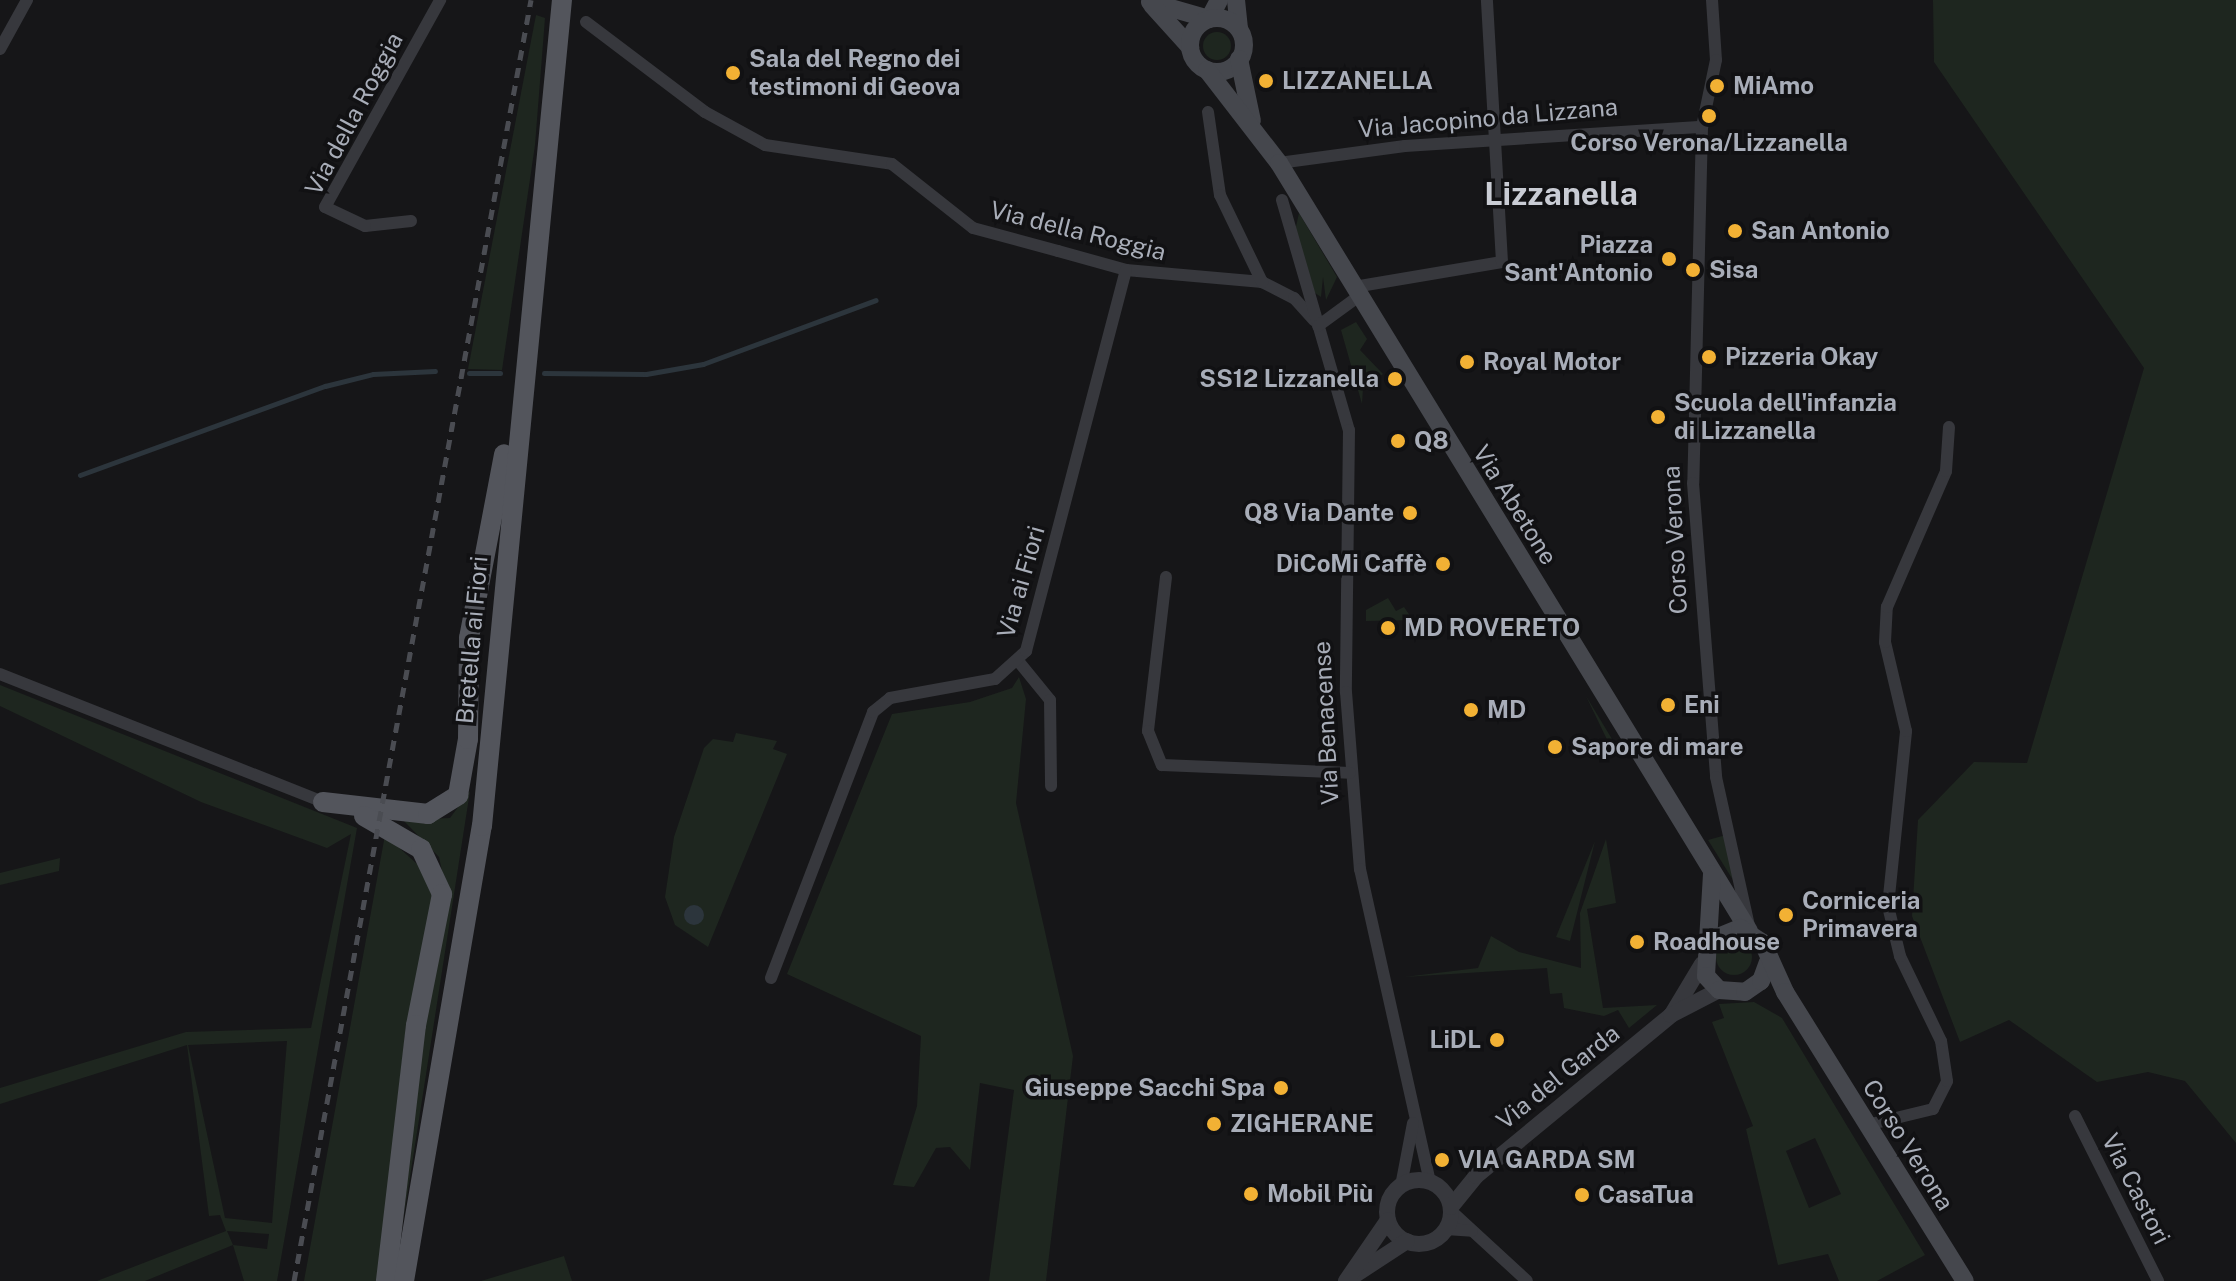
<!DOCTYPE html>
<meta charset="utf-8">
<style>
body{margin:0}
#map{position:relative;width:2236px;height:1281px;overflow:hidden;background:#161618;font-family:"Public Sans",sans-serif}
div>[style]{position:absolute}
.green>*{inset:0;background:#1e261f}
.round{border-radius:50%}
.water>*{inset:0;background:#2c353c}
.stream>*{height:5px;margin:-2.5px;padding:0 2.5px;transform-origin:2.5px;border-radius:2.5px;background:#2c353c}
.minor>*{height:12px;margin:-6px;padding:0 6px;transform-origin:6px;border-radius:6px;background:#37383d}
.tertiary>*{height:16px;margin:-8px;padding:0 8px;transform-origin:8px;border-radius:8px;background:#37383d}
.tertiary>.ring{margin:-8px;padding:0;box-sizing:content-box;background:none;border:16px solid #37383d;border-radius:50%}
.secondary>*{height:18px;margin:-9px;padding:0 9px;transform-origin:9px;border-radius:9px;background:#45474d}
.secondary>.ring{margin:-9px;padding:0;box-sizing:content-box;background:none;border:18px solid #45474d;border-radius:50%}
.primary>*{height:20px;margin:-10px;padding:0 10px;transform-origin:10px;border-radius:10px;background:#53555c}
.rail>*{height:5px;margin-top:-2.5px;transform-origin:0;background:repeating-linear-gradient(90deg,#4a4c52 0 10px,transparent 0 18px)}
.dots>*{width:22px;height:22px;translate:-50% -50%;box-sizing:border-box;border:4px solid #111113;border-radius:50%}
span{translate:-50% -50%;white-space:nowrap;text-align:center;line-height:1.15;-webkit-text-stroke:7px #111113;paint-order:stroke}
.poi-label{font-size:24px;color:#a8adb8;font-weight:700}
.left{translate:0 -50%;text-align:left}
.right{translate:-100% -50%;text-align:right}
.street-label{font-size:24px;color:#a8adb8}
.district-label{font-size:32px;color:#c9ccd4;font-weight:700}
</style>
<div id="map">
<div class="green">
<div style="clip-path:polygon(1933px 0,2236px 0,2236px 1143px,2185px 1081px,2148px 1072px,2097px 1082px,2009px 1020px,1960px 1042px,1912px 916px,1918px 820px,1974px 762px,2027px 763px,2144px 368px,1934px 62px)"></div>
<div style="clip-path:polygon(536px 15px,545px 18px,535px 145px,502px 370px,468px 369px)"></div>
<div class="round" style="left:1203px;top:32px;width:28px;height:28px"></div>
<div style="clip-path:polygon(1299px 213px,1337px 277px,1326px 300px,1323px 277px,1321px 297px,1312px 291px,1295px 231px)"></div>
<div style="clip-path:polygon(1356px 322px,1367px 339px,1360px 350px,1383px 374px,1363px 388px,1362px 404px,1341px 330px)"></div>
<div style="clip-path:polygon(1388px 598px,1396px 611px,1404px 607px,1413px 620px,1366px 621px,1366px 610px)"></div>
<div style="clip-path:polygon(1019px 677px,1026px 699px,1016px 803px,1073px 1056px,1046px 1281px,989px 1281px,1014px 1090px,980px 1083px,970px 1170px,950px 1147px,936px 1148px,914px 1187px,893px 1185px,917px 1106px,921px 1036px,787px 974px,892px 714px,970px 702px,1012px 688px)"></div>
<div style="clip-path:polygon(evenodd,0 685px,357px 828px,277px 1281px,244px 1281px,233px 1245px,145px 1281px,97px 1281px,226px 1231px,220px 1215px,209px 1216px,187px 1045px,0 1104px,0 1088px,186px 1032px,311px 1028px,351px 834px,327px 848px,201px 802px,0 706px,0 685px,287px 1041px,272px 1223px,225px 1218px,188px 1045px,287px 1041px,0 685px,227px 1231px,269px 1234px,267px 1249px,233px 1245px,227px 1231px)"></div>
<div style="clip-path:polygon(1586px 696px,1618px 749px,1613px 752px)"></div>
<div style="clip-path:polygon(736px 733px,777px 741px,773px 749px,787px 754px,708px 947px,675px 925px,665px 897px,674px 837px,704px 748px,713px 739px,733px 742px)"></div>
<div style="clip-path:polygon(470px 791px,404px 1216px,418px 1059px,448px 899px,439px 857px,403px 820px,450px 818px)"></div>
<div style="clip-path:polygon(385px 835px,427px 873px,434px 905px,406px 1027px,377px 1281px,304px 1281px)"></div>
<div style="clip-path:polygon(1726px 835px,1733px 880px,1708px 840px)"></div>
<div style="clip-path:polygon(1606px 839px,1616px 903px,1587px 909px,1603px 1008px,1657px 1005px,1629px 1028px,1618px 1010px,1604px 1016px,1564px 1008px,1562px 993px,1550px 994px,1547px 968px,1404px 977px,1478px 968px,1491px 936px,1519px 952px,1581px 968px,1580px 913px)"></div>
<div style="clip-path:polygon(1595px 841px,1570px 941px,1556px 937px)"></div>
<div style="clip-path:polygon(60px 858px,59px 871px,0 885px,0 873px)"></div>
<div class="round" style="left:1716px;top:939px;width:36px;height:36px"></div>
<div style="clip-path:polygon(evenodd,1754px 1002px,1782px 1018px,1925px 1255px,1877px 1281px,1839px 1281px,1828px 1254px,1778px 1265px,1746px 1129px,1753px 1126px,1712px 1022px,1724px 1018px,1719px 1004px,1754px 1002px,1815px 1138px,1841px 1194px,1809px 1208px,1786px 1151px,1815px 1138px)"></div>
<div style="clip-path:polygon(564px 1256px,572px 1281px,481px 1281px)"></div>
</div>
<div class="water">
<div class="round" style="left:684px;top:905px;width:20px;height:20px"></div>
</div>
<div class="stream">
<div style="left:469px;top:373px;width:31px"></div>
<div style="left:544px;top:373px;width:102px;rotate:0.6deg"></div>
<div style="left:646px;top:374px;width:58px;rotate:-10deg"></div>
<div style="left:703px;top:364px;width:184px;rotate:-20.3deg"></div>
<div style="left:80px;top:475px;width:261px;rotate:-20deg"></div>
<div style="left:325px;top:386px;width:49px;rotate:-14deg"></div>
<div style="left:373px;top:374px;width:62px;rotate:-2.8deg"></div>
</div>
<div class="minor">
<div style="left:1712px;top:0;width:60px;rotate:86.2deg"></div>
<div style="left:1716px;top:60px;width:68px;rotate:101.8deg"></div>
<div style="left:1702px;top:127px;width:356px;rotate:91.4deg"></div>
<div style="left:1693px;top:483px;width:295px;rotate:85.5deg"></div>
<div style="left:1716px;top:777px;width:153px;rotate:77.5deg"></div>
<div style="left:586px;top:22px;width:149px;rotate:37.1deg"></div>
<div style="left:705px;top:112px;width:68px;rotate:28.8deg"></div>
<div style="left:765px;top:145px;width:128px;rotate:8.5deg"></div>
<div style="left:892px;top:164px;width:103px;rotate:38.3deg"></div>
<div style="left:973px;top:228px;width:88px;rotate:15.1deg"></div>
<div style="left:1058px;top:251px;width:71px;rotate:15.6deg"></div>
<div style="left:1126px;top:270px;width:137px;rotate:5deg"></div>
<div style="left:1262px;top:282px;width:36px;rotate:27deg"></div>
<div style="left:1294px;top:298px;width:30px;rotate:48deg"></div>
<div style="left:0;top:49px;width:56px;rotate:-61.1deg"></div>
<div style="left:1208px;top:112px;width:84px;rotate:81.8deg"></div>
<div style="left:1220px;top:195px;width:97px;rotate:64.2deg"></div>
<div style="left:1279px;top:163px;width:127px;rotate:-7.7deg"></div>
<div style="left:1405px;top:146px;width:298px;rotate:-3.7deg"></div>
<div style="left:1282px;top:200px;width:240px;rotate:73.8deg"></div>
<div style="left:1349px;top:430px;width:262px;rotate:90.7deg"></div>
<div style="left:1346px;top:692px;width:178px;rotate:85.5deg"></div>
<div style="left:1360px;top:869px;width:321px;rotate:77.4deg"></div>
<div style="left:411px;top:221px;width:46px;rotate:173.8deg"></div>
<div style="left:365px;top:226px;width:44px;rotate:-154.6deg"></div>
<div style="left:325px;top:207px;width:237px;rotate:-60.9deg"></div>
<div style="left:1354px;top:287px;width:150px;rotate:-9.6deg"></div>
<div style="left:1502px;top:262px;width:262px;rotate:-93.3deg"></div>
<div style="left:1318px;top:326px;width:51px;rotate:-36.2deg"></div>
<div style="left:1166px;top:577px;width:155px;rotate:96.7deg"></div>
<div style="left:1148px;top:731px;width:37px;rotate:68deg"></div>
<div style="left:1162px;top:765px;width:188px;rotate:2.4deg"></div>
<div style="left:1019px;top:662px;width:49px;rotate:50.8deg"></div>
<div style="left:1050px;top:700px;width:86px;rotate:89.3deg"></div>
<div style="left:0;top:674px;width:347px;rotate:21.6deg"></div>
<div style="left:771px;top:978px;width:285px;rotate:-69deg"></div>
<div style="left:873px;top:712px;width:22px;rotate:-39deg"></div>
<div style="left:890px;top:698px;width:107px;rotate:-10.3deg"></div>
<div style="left:995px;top:679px;width:42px;rotate:-42.1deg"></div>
<div style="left:1026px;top:651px;width:394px;rotate:-75.3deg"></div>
<div style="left:2075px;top:1116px;width:185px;rotate:63.3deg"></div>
<div style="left:1867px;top:1125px;width:68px;rotate:-13.6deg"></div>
<div style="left:1933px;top:1109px;width:31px;rotate:-63deg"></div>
<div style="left:1947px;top:1081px;width:40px;rotate:-98.5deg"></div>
<div style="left:1941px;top:1041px;width:94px;rotate:-115.8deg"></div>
<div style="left:1900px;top:956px;width:51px;rotate:-103.5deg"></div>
<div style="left:1888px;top:906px;width:176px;rotate:-84.1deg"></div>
<div style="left:1906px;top:731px;width:91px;rotate:-103.3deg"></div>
<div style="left:1885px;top:642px;width:35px;rotate:-87deg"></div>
<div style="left:1887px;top:607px;width:148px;rotate:-66.5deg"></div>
<div style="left:1946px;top:471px;width:44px;rotate:-86.1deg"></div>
<div style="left:1401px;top:1186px;width:64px;rotate:-79.2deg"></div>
<div style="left:1451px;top:1211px;width:103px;rotate:42.6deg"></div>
<div style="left:1446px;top:1229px;width:26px;rotate:4deg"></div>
</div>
<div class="tertiary">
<div style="left:1672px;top:1014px;width:58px;rotate:-59deg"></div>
<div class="ring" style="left:1387px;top:1180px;width:48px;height:48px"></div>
<div style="left:1451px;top:1207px;width:40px;rotate:-51deg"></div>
<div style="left:1476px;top:1176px;width:253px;rotate:-39.5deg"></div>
<div style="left:1671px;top:1015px;width:54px;rotate:-27.5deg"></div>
<div style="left:1355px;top:1275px;width:62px;rotate:-33.2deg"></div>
<div style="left:1346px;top:1281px;width:74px;rotate:-55.5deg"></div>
</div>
<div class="secondary">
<div style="left:1236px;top:0;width:29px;rotate:84deg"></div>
<div style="left:1150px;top:2px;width:61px;rotate:16.1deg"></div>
<div style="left:1209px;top:19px;width:21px;rotate:-62deg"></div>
<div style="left:1152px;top:5px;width:57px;rotate:47.9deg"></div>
<div class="ring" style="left:1190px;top:18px;width:36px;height:36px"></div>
<div style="left:1239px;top:59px;width:63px;rotate:78.2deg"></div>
<div style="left:1207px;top:70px;width:118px;rotate:52.3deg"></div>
<div style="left:1279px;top:163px;width:900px;rotate:58.53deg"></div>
<div style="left:1712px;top:874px;width:102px;rotate:93.4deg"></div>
<div style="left:1706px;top:976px;width:19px;rotate:47deg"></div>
<div style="left:1719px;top:990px;width:26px;rotate:4deg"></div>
<div style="left:1745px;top:992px;width:19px;rotate:-35deg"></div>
<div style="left:1761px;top:981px;width:20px;rotate:-70deg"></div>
<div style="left:1708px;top:941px;width:35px;rotate:-22deg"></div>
<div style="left:1740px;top:928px;width:27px;rotate:33deg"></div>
<div style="left:1763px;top:943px;width:54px;rotate:65.8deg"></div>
<div style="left:1785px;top:992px;width:340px;rotate:58.1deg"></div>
</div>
<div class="primary">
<div style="left:323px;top:802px;width:106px;rotate:6.5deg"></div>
<div style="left:428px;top:814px;width:36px;rotate:-32deg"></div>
<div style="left:458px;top:795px;width:57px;rotate:-79.9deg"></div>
<div style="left:468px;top:739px;width:101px;rotate:-89.4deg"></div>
<div style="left:469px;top:638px;width:187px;rotate:-79.2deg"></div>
<div style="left:364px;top:816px;width:66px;rotate:30.1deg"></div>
<div style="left:421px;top:849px;width:50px;rotate:65deg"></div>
<div style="left:442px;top:894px;width:134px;rotate:101.2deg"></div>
<div style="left:416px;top:1025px;width:258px;rotate:96.7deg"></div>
<div style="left:404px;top:1281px;width:462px;rotate:-80.3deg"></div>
<div style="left:482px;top:826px;width:830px;rotate:-84.47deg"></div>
</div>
<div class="rail">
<div style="left:294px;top:1281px;width:1303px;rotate:-79.52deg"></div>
</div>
<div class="dots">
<div style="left:733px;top:73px;background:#f2b134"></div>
<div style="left:1266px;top:81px;background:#f2b134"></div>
<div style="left:1717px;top:86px;background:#f2b134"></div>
<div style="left:1709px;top:116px;background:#f2b134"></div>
<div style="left:1735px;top:231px;background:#f2b134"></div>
<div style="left:1669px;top:259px;background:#f2b134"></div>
<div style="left:1693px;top:270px;background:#f2b134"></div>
<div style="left:1709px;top:357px;background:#f2b134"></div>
<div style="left:1467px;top:362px;background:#f2b134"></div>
<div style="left:1395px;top:379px;background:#f2b134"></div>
<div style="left:1658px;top:417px;background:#f2b134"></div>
<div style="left:1398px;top:441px;background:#f2b134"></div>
<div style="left:1410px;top:513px;background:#f2b134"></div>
<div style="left:1443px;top:564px;background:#f2b134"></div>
<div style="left:1388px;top:628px;background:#f2b134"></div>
<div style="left:1668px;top:705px;background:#f2b134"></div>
<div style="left:1471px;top:710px;background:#f2b134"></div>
<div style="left:1555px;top:747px;background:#f2b134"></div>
<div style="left:1786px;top:915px;background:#f2b134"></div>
<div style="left:1637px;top:942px;background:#f2b134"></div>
<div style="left:1497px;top:1040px;background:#f2b134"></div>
<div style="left:1281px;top:1088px;background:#f2b134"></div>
<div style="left:1214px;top:1124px;background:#f2b134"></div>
<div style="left:1442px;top:1160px;background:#f2b134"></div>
<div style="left:1251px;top:1194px;background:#f2b134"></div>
<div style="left:1582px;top:1195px;background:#f2b134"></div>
</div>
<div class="poi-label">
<span class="left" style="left:749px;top:73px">Sala del Regno dei<br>testimoni di Geova</span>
<span class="left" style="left:1282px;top:81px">LIZZANELLA</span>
<span class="left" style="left:1733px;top:86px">MiAmo</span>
<span style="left:1709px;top:143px">Corso Verona/Lizzanella</span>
<span class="left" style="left:1751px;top:231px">San Antonio</span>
<span class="right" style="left:1653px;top:259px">Piazza<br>Sant'Antonio</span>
<span class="left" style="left:1709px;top:270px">Sisa</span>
<span class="left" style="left:1725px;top:357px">Pizzeria Okay</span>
<span class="left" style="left:1483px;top:362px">Royal Motor</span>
<span class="right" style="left:1379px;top:379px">SS12 Lizzanella</span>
<span class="left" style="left:1674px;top:417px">Scuola dell'infanzia<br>di Lizzanella</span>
<span class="left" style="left:1414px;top:441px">Q8</span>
<span class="right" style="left:1394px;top:513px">Q8 Via Dante</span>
<span class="right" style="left:1427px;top:564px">DiCoMi Caffè</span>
<span class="left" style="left:1404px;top:628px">MD ROVERETO</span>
<span class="left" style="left:1684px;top:705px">Eni</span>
<span class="left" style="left:1487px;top:710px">MD</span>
<span class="left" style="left:1571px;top:747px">Sapore di mare</span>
<span class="left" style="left:1802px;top:915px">Corniceria<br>Primavera</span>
<span class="left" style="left:1653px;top:942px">Roadhouse</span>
<span class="right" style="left:1481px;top:1040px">LiDL</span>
<span class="right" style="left:1265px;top:1088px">Giuseppe Sacchi Spa</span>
<span class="left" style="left:1230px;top:1124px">ZIGHERANE</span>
<span class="left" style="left:1458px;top:1160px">VIA GARDA SM</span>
<span class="left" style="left:1267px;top:1194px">Mobil Più</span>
<span class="left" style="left:1598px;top:1195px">CasaTua</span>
</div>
<div class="street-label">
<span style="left:354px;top:114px;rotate:-62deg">Via della Roggia</span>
<span style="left:1488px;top:118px;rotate:-5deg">Via Jacopino da Lizzana</span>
<span style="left:1078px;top:231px;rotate:14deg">Via della Roggia</span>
<span style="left:1515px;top:505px;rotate:58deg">Via Abetone</span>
<span style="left:1675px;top:540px;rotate:-93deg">Corso Verona</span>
<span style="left:1021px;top:582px;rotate:-74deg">Via ai Fiori</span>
<span style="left:472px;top:640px;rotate:-85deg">Bretella ai Fiori</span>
<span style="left:1326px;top:723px;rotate:-93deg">Via Benacense</span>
<span style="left:1558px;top:1077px;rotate:-39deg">Via del Garda</span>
<span style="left:1908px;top:1145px;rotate:58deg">Corso Verona</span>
<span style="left:2136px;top:1189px;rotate:63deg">Via Castori</span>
</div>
<div class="district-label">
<span style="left:1561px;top:194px">Lizzanella</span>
</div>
</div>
